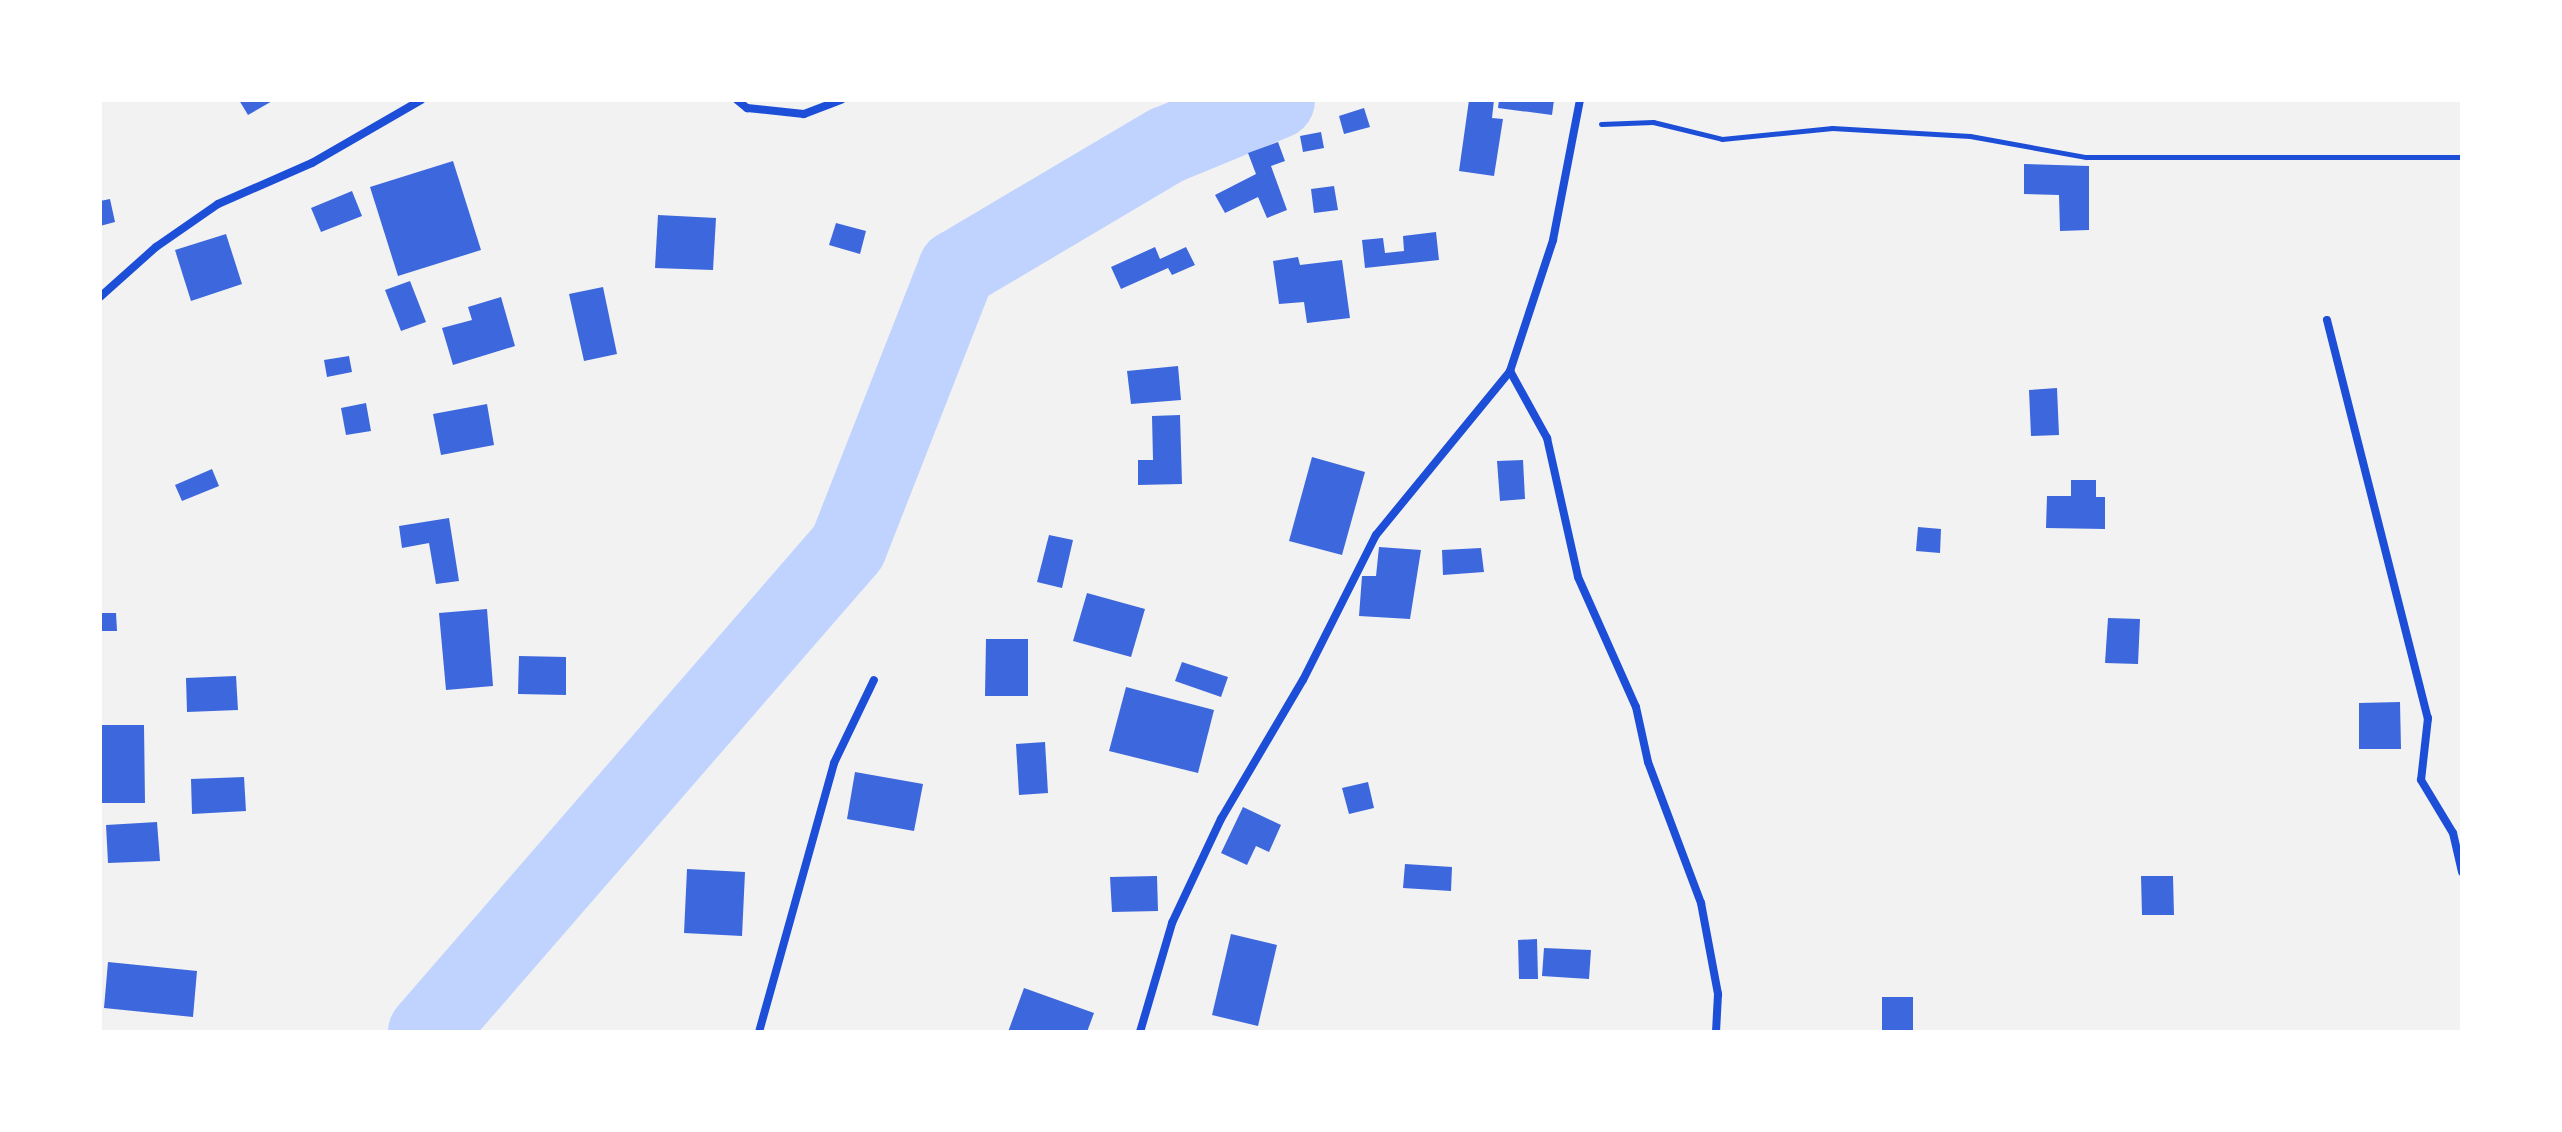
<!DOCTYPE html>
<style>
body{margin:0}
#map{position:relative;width:2562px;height:1132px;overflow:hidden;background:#f2f2f2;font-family:"PT Sans Narrow",sans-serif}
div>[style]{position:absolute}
.river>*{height:78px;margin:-39px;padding:0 39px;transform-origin:39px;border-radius:39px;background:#bfd3fe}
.building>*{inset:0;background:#3d67dc}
.path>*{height:5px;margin:-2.5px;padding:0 2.5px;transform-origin:2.5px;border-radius:2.5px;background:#1d4ed8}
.minor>*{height:8px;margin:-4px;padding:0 4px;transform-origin:4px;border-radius:4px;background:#1d4ed8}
span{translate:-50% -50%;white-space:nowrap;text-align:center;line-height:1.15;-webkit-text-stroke:8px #fff;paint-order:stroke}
.frame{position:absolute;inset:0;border:102px solid #fff;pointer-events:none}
</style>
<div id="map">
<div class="river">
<div style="left:427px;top:1032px;width:642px;rotate:-49.04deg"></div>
<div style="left:848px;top:547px;width:299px;rotate:-68.6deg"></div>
<div style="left:957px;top:269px;width:244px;rotate:-30.6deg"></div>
<div style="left:1167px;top:145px;width:118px;rotate:-22.4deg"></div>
</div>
<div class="building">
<div style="clip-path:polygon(239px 100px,274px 100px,248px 115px)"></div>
<div style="clip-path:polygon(1469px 100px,1494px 100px,1492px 118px,1503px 119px,1494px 176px,1459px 171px)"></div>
<div style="clip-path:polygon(1499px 100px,1554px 100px,1552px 115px,1498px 108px)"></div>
<div style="clip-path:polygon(1364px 108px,1370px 127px,1344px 134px,1339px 116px)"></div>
<div style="clip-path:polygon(1321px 132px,1324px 148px,1303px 152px,1300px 136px)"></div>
<div style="clip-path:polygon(1278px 142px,1285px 161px,1271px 166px,1287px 210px,1267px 218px,1258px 197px,1225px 213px,1215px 195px,1256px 174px,1248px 153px)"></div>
<div style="clip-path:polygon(453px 161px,481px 250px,398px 276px,370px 187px)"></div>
<div style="clip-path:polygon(2024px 164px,2089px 166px,2089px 230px,2060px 231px,2059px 195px,2024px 194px)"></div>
<div style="clip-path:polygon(1334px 186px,1338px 210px,1314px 213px,1311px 189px)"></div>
<div style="clip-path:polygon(352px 191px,362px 216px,321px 232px,311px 208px)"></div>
<div style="clip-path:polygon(110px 199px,115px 222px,100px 226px,100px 201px)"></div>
<div style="clip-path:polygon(658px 215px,716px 218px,713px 270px,655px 268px)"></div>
<div style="clip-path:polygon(836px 223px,866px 231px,860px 254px,829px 245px)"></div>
<div style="clip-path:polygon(1436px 232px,1439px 260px,1365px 268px,1362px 240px,1383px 238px,1385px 253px,1404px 251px,1403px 236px)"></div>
<div style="clip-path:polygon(226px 234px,242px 284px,191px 301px,175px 250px)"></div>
<div style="clip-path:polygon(1155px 247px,1160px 259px,1186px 247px,1195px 265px,1172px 275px,1168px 268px,1121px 289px,1111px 267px)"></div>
<div style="clip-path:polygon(1298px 257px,1300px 265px,1342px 260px,1350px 318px,1307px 323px,1304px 302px,1279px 304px,1273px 261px)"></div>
<div style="clip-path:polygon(410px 281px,426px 322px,401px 331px,385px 290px)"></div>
<div style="clip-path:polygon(603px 287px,617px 354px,584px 361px,569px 294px)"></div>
<div style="clip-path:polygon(501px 297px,515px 346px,453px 365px,442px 328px,472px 320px,468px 307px)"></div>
<div style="clip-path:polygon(349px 356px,352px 372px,327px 377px,324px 360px)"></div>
<div style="clip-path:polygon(1178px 366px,1181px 400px,1131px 404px,1127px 371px)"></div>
<div style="clip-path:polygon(2057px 388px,2059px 435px,2031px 436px,2029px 390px)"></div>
<div style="clip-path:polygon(366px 403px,371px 431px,346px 435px,341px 408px)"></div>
<div style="clip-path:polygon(487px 404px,494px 445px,441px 455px,433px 414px)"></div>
<div style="clip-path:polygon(1180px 415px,1182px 484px,1138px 485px,1138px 460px,1153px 460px,1152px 416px)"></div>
<div style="clip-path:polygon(1312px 457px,1365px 472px,1342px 555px,1289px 541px)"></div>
<div style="clip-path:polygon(1523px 460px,1525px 499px,1500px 501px,1497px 461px)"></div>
<div style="clip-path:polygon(212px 469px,219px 486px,182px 501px,175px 485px)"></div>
<div style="clip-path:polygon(2071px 480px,2096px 480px,2096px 497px,2105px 497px,2105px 529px,2046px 528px,2047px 496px,2071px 496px)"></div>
<div style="clip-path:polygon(449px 518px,459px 581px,436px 584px,429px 543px,402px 548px,399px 526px)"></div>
<div style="clip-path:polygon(1918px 527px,1941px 529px,1940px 553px,1916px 551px)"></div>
<div style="clip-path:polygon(1049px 535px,1073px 540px,1062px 588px,1037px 582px)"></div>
<div style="clip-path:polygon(1379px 547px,1421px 550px,1410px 619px,1359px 616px,1362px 576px,1376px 576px)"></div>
<div style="clip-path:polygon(1481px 548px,1484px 572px,1443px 575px,1442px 550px)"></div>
<div style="clip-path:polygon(1087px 593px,1145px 609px,1131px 657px,1073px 641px)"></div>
<div style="clip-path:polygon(487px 609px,493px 686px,446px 690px,439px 613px)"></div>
<div style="clip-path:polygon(100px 613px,116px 613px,117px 631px,100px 631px)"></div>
<div style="clip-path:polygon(2108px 618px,2140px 619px,2138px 664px,2105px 663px)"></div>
<div style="clip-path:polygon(986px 639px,1028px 639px,1028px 696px,985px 696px)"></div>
<div style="clip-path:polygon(519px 656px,566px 657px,566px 695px,518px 694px)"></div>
<div style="clip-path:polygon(1182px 662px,1228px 677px,1221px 697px,1175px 681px)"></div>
<div style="clip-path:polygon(236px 676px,238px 710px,187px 712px,186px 678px)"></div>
<div style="clip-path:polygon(1126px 687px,1214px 710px,1198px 773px,1109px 751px)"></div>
<div style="clip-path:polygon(2400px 702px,2401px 749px,2359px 749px,2359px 703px)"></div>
<div style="clip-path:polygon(100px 725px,144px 725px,145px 803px,100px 803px)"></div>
<div style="clip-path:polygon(1045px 742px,1048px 793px,1019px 795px,1016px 744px)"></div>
<div style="clip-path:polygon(855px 772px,923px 784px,914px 831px,847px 819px)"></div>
<div style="clip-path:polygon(244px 777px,246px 811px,192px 814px,191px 779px)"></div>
<div style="clip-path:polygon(1368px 782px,1374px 808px,1349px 814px,1342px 788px)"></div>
<div style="clip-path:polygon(1243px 807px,1281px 825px,1269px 852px,1256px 846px,1247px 865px,1221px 853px)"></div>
<div style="clip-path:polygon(157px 822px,160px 861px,108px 863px,106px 825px)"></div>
<div style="clip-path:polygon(1405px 864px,1452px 867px,1451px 891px,1403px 888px)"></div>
<div style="clip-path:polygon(687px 869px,745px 872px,742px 936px,684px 933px)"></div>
<div style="clip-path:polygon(1157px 876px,1158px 911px,1112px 912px,1110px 877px)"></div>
<div style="clip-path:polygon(2141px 876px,2173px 876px,2174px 915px,2142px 915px)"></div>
<div style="clip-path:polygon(1231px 934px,1277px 945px,1258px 1026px,1212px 1015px)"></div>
<div style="clip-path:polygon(1537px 939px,1538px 979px,1519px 979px,1518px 940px)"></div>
<div style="clip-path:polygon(1544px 948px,1591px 950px,1589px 979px,1542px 976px)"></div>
<div style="clip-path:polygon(108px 962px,197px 971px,193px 1017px,104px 1008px)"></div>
<div style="clip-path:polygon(1024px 988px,1094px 1013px,1087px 1032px,1008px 1032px)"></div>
<div style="clip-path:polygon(1882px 997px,1913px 997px,1913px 1032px,1882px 1032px)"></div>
</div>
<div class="path">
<div style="left:1601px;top:124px;width:52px;rotate:-2.2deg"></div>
<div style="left:1653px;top:122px;width:71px;rotate:13.8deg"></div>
<div style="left:1722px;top:139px;width:111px;rotate:-5.7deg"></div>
<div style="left:1832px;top:128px;width:138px;rotate:3.3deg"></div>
<div style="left:1970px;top:136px;width:118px;rotate:10.3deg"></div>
<div style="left:2086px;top:157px;width:376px"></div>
</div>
<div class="minor">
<div style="left:737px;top:100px;width:13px;rotate:39deg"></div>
<div style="left:747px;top:108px;width:57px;rotate:6deg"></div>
<div style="left:804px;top:114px;width:40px;rotate:-21deg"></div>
<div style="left:100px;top:297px;width:75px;rotate:-41.8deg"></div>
<div style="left:156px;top:247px;width:75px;rotate:-34.7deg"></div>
<div style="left:218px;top:204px;width:103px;rotate:-23.6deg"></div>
<div style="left:312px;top:163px;width:126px;rotate:-30deg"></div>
<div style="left:2327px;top:320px;width:411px;rotate:75.8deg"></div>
<div style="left:2428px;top:718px;width:62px;rotate:96.4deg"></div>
<div style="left:2421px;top:780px;width:62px;rotate:58.9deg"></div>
<div style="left:2453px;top:833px;width:40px;rotate:77deg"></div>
<div style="left:1510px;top:371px;width:77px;rotate:61.1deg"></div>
<div style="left:1547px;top:438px;width:142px;rotate:77.4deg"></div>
<div style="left:1578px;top:577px;width:142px;rotate:66deg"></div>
<div style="left:1636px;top:707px;width:56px;rotate:77.7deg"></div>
<div style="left:1648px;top:762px;width:151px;rotate:69.4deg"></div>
<div style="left:1701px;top:903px;width:93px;rotate:79.4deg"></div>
<div style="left:1718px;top:994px;width:38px;rotate:93deg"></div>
<div style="left:759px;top:1032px;width:279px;rotate:-74.4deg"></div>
<div style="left:834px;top:763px;width:92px;rotate:-64.3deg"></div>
<div style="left:1140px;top:1032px;width:114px;rotate:-73.6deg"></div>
<div style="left:1172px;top:923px;width:115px;rotate:-64.8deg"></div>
<div style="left:1221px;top:819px;width:161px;rotate:-59.5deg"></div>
<div style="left:1303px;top:680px;width:162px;rotate:-63.3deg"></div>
<div style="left:1376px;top:535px;width:212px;rotate:-50.7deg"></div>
<div style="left:1510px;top:371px;width:138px;rotate:-71.8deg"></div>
<div style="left:1553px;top:240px;width:143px;rotate:-79.1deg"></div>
</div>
<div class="frame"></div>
</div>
